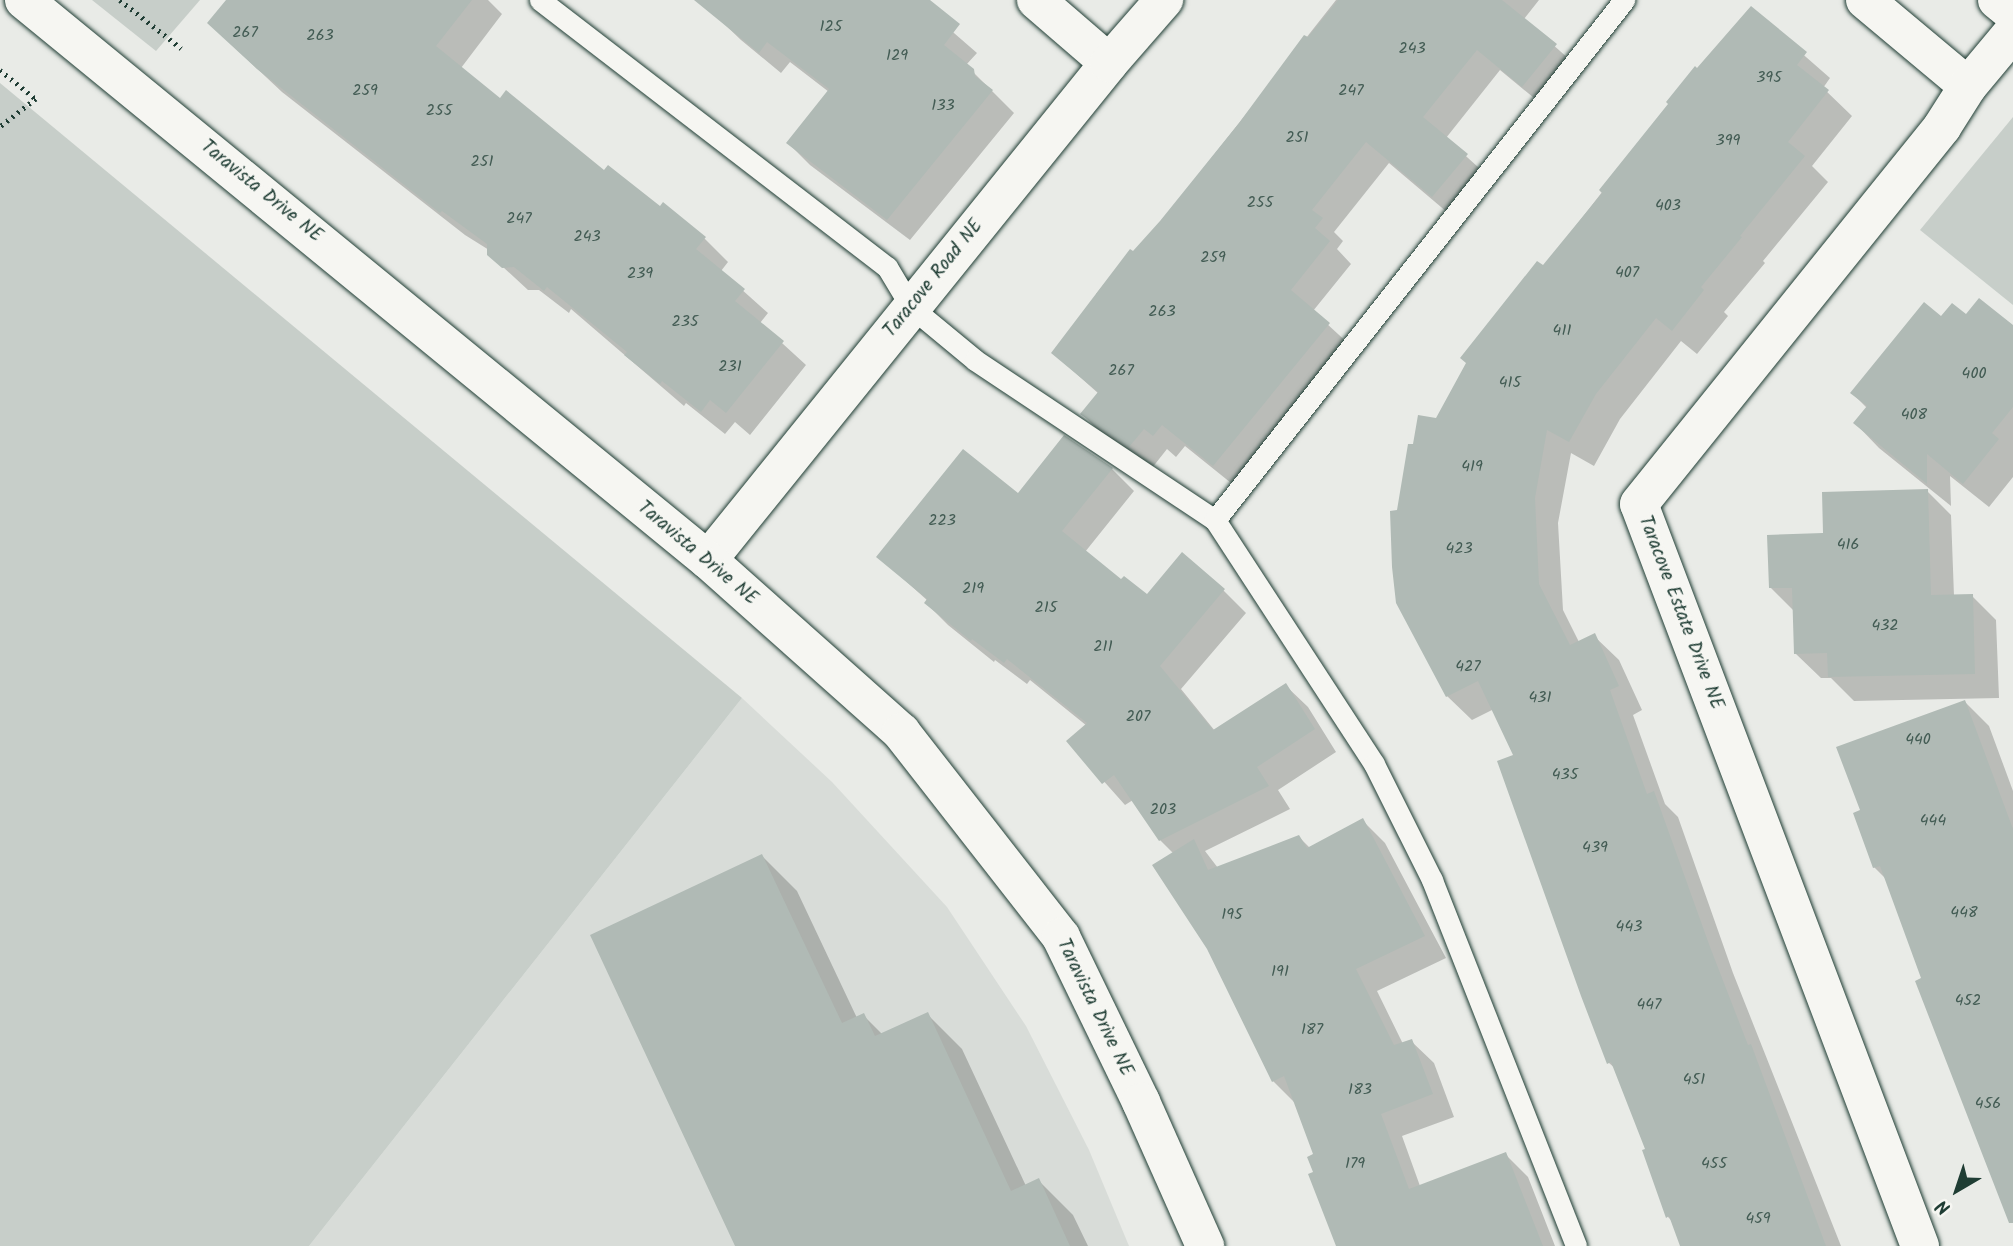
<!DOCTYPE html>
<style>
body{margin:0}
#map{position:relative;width:2013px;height:1246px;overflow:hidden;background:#e9ebe7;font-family:Kalam,sans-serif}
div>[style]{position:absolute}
.built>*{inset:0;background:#d8dcd8}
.green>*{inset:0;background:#c7cec9}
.shadow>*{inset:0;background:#0003}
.building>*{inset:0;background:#b0bab5}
.path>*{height:4.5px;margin-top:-2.25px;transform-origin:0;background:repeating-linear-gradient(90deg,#1f3d34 0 2px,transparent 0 7px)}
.roads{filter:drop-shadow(0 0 2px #1f3d34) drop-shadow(0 0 2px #1f3d34)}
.lane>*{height:21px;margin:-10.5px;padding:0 10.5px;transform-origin:10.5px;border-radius:10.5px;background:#f6f6f2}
.street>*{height:38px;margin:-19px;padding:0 19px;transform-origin:19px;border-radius:19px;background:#f6f6f2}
.secondary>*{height:38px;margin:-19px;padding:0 19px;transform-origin:19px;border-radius:19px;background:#f6f6f2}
span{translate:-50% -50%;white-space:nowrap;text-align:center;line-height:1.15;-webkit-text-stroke:7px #f6f6f2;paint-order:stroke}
.number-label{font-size:16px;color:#435c54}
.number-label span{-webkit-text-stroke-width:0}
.street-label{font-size:19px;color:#1f3d34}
.north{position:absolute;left:1922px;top:1155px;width:70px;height:70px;-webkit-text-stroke:5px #f6f6f2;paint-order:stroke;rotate:219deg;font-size:19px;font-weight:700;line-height:28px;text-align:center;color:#1f3d34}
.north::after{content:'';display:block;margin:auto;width:24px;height:32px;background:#1f3d34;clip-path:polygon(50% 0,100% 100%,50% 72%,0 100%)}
</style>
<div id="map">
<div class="built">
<div style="clip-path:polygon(742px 698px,832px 782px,947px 907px,1026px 1026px,1089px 1150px,1129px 1246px,309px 1246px)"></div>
</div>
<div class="green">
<div style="clip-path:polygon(92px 0,200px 0,156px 51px)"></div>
<div style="clip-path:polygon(0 83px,742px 698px,309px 1246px,0 1246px)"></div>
<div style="clip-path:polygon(2013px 117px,2013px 305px,1920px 230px)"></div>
</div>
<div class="shadow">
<div style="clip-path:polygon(230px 0,488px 0,502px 14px,461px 68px,500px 100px,604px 172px,660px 209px,664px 204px,705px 239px,728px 262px,721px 271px,768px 313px,760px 323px,806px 365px,750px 435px,735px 422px,725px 434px,686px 403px,684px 406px,571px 309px,569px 313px,539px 290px,528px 290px,489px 254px,489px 250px,465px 235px,282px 92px,234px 47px)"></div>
<div style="clip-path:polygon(734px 0,916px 0,977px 53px,966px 65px,1014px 113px,910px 240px,810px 165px,788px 143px,829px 92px,790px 62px,781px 73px,741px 40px,719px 19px)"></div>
<div style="clip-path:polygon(1336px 0,1539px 0,1524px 19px,1578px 67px,1545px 107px,1500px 70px,1446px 138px,1489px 177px,1454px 218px,1389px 163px,1334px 232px,1343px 241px,1337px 249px,1351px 264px,1313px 311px,1351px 346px,1236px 487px,1185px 446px,1176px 457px,1167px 449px,1152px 468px,1104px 436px,1082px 414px,1099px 394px,1053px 353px,1099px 296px,1096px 294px,1131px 251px,1133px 253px,1161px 222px)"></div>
<div style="clip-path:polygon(1751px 9px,1830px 78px,1823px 88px,1852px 116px,1812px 166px,1828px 182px,1763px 261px,1765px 263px,1724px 312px,1728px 316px,1697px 354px,1681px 341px,1620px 419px,1594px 466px,1571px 453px,1558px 523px,1563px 610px,1579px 642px,1594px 636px,1619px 660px,1642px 710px,1633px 715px,1665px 804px,1678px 817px,1733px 973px,1841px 1246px,1682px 1246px,1673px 1222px,1668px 1217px,1647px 1150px,1616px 1069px,1609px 1063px,1515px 756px,1494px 709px,1472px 720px,1447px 696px,1398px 512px,1415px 446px,1437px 420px,1543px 268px,1697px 70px)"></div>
<div style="clip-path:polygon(1966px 317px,2013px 328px,2013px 477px,1989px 507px,1950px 476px,1951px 506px,1879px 448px,1855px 423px,1867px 408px,1852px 393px,1941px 319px)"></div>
<div style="clip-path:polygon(1112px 469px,1134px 491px,1085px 552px,1122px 582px,1147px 596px,1223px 590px,1246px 613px,1181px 689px,1215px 731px,1285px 685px,1308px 707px,1336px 752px,1278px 790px,1290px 809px,1205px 851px,1218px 868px,1299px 837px,1310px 848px,1363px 821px,1385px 843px,1446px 958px,1377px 991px,1403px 1044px,1411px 1041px,1434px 1063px,1454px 1117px,1402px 1136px,1420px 1186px,1505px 1154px,1528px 1177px,1555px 1246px,1338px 1246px,1316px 1173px,1316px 1155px,1295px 1103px,1273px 1081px,1174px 854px,1160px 840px,1133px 800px,1125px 805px,1068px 741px,1087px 726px,1030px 680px,1027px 684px,995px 660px,994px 662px,948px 625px,926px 603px,928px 601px,879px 557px,1018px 495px)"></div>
<div style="clip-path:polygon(1927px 491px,1951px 515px,1954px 596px,1972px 596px,1996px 620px,1999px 698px,1854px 701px,1831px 678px,1821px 678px,1796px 654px,1795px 612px,1770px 587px,1825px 534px)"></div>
<div style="clip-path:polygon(1965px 702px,1989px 726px,2013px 791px,2013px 1223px,1887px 880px,1874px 867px,1862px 811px)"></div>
<div style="clip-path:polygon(762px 856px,797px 891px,857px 1018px,863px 1015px,883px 1035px,927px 1014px,962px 1049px,1026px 1186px,1038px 1180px,1073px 1215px,1088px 1246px,737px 1246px)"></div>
</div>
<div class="building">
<div style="clip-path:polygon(226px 0,472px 0,436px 46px,500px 98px,506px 90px,604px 170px,608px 165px,660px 206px,663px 202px,706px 237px,696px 249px,745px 289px,735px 301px,784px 341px,726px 413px,710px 400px,701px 412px,662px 381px,660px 384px,624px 355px,627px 352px,547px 287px,544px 291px,514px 267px,502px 268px,487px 255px,487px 244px,442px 211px,440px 213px,257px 69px,207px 23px)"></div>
<div style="clip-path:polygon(694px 0,930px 0,960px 24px,944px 45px,974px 69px,975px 76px,993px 90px,887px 220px,786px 143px,829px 89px,767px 42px,759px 53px)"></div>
<div style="clip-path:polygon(1338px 0,1502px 0,1557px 44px,1522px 87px,1477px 50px,1423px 117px,1468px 154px,1432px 197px,1366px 142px,1312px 210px,1323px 218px,1315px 228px,1330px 241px,1291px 290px,1330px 323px,1213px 466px,1162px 425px,1153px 436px,1144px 429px,1129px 447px,1080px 414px,1098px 392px,1051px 353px,1130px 249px,1133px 251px,1160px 221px,1239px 123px,1304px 35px,1308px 37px)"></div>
<div style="clip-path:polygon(1751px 6px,1807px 52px,1797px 65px,1829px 90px,1788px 142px,1805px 156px,1740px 236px,1742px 237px,1701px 287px,1704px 290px,1672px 331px,1656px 318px,1596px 394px,1569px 442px,1547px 430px,1535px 498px,1539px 584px,1570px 645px,1595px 633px,1619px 686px,1610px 690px,1647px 794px,1654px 791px,1710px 947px,1748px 1045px,1751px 1044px,1826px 1246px,1680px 1246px,1669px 1216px,1666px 1218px,1642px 1150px,1645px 1149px,1611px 1062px,1607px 1064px,1581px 996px,1497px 761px,1513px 755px,1478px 681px,1446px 697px,1396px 603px,1392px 567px,1390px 511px,1397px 510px,1408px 444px,1413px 444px,1418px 415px,1436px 418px,1466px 363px,1460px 358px,1537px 261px,1543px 265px,1602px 193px,1599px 190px,1668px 104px,1666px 102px,1695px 66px,1697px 68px)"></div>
<div style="clip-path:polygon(1979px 298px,2013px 325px,2013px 407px,1992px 433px,1999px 439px,1963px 484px,1927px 454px,1927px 484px,1853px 423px,1867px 406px,1850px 393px,1924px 302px,1941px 316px,1952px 303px,1966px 314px)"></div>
<div style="clip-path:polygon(1064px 435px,1113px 468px,1062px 531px,1121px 579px,1124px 576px,1147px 594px,1182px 552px,1225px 589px,1160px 666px,1213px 730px,1286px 683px,1315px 729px,1257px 767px,1269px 786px,1159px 841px,1114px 775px,1102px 784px,1066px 741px,1087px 723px,1007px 659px,1004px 663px,972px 639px,971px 641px,924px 603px,927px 599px,876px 557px,963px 449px,1018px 493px)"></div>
<div style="clip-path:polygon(1928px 489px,1931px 595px,1973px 594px,1975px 674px,1828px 677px,1827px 653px,1794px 654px,1792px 588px,1769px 588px,1767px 535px,1823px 533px,1822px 492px)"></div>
<div style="clip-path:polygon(1965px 700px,2013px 829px,2013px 1223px,2009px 1223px,1915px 981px,1921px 978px,1880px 866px,1873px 868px,1853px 813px,1860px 810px,1836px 747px)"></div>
<div style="clip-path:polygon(1363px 818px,1425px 936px,1356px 969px,1394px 1045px,1412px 1039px,1433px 1094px,1381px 1114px,1409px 1189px,1506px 1152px,1543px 1246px,1336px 1246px,1308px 1174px,1313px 1172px,1307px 1157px,1313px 1154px,1284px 1076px,1272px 1082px,1207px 949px,1152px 865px,1194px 839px,1208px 870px,1299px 835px,1307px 848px)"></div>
<div style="clip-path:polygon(762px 854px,842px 1023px,864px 1013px,875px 1036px,928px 1012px,1011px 1191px,1039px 1178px,1070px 1246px,735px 1246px,590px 935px)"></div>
</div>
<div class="path">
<div style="left:120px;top:0;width:78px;rotate:38.2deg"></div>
<div style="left:0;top:70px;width:46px;rotate:38.9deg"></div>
<div style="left:36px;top:99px;width:46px;rotate:142.1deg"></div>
</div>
<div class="roads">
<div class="lane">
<div style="left:540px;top:0;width:438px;rotate:37.6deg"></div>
<div style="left:887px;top:267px;width:47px;rotate:59deg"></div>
<div style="left:911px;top:307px;width:83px;rotate:39.6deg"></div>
<div style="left:975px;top:360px;width:288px;rotate:33.7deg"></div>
<div style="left:1215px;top:520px;width:291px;rotate:56.9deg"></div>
<div style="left:1374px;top:764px;width:130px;rotate:63.4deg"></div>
<div style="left:1432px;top:880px;width:393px;rotate:68.5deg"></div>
<div style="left:1215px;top:520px;width:662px;rotate:-51.81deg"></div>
</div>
<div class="street">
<div style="left:1036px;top:0;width:96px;rotate:40.8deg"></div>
<div style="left:1865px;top:0;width:134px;rotate:39.9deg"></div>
<div style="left:1997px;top:0;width:21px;rotate:39deg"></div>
<div style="left:708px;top:560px;width:639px;rotate:-51.1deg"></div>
<div style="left:1109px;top:63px;width:84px;rotate:-48.9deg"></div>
<div style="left:1920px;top:1246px;width:793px;rotate:-110.74deg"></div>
<div style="left:1639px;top:504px;width:484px;rotate:-51.2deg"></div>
<div style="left:1942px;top:127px;width:49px;rotate:-57.6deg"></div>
<div style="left:1968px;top:86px;width:70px;rotate:-50.2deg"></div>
</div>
<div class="secondary">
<div style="left:24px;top:0;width:884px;rotate:39.31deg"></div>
<div style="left:708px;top:560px;width:259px;rotate:41.7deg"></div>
<div style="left:901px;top:732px;width:260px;rotate:52deg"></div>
<div style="left:1061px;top:937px;width:183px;rotate:64.1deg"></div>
<div style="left:1141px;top:1102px;width:158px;rotate:66deg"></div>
</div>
</div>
<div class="number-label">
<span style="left:831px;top:27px">125</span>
<span style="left:245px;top:33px">267</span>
<span style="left:320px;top:36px">263</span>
<span style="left:1412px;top:49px">243</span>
<span style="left:897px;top:56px">129</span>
<span style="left:1769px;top:78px">395</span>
<span style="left:365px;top:91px">259</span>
<span style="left:1351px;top:91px">247</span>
<span style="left:943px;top:106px">133</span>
<span style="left:439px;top:111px">255</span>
<span style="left:1297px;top:138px">251</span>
<span style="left:1728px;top:141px">399</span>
<span style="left:482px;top:162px">251</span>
<span style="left:1260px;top:203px">255</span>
<span style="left:1668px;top:206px">403</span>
<span style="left:519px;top:219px">247</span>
<span style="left:587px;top:237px">243</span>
<span style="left:1213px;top:258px">259</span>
<span style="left:1627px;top:273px">407</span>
<span style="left:640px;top:274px">239</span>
<span style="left:1162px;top:312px">263</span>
<span style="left:685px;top:322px">235</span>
<span style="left:1562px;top:331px">411</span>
<span style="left:730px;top:367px">231</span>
<span style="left:1121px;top:371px">267</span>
<span style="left:1974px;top:374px">400</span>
<span style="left:1510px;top:383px">415</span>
<span style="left:1914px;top:415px">408</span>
<span style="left:1472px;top:467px">419</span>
<span style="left:942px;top:521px">223</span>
<span style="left:1848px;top:545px">416</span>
<span style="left:1459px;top:549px">423</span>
<span style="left:973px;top:589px">219</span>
<span style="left:1046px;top:608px">215</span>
<span style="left:1885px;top:626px">432</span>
<span style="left:1103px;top:647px">211</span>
<span style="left:1468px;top:667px">427</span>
<span style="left:1540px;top:698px">431</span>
<span style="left:1138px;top:717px">207</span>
<span style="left:1918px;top:740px">440</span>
<span style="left:1565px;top:775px">435</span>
<span style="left:1163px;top:810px">203</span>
<span style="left:1933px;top:821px">444</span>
<span style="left:1595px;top:848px">439</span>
<span style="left:1964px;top:913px">448</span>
<span style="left:1232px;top:915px">195</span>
<span style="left:1629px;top:927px">443</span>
<span style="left:1280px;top:972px">191</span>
<span style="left:1968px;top:1001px">452</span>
<span style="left:1649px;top:1005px">447</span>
<span style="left:1312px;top:1030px">187</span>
<span style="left:1694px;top:1080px">451</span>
<span style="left:1360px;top:1090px">183</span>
<span style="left:1988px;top:1104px">456</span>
<span style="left:1355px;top:1164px">179</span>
<span style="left:1714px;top:1164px">455</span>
<span style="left:1758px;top:1219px">459</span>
</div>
<div class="street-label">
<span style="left:261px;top:192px;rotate:39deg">Taravista Drive NE</span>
<span style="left:934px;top:279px;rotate:-51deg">Taracove Road NE</span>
<span style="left:697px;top:554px;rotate:40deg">Taravista Drive NE</span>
<span style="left:1680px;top:613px;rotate:69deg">Taracove Estate Drive NE</span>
<span style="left:1094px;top:1008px;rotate:64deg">Taravista Drive NE</span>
</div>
<div class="north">N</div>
</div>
